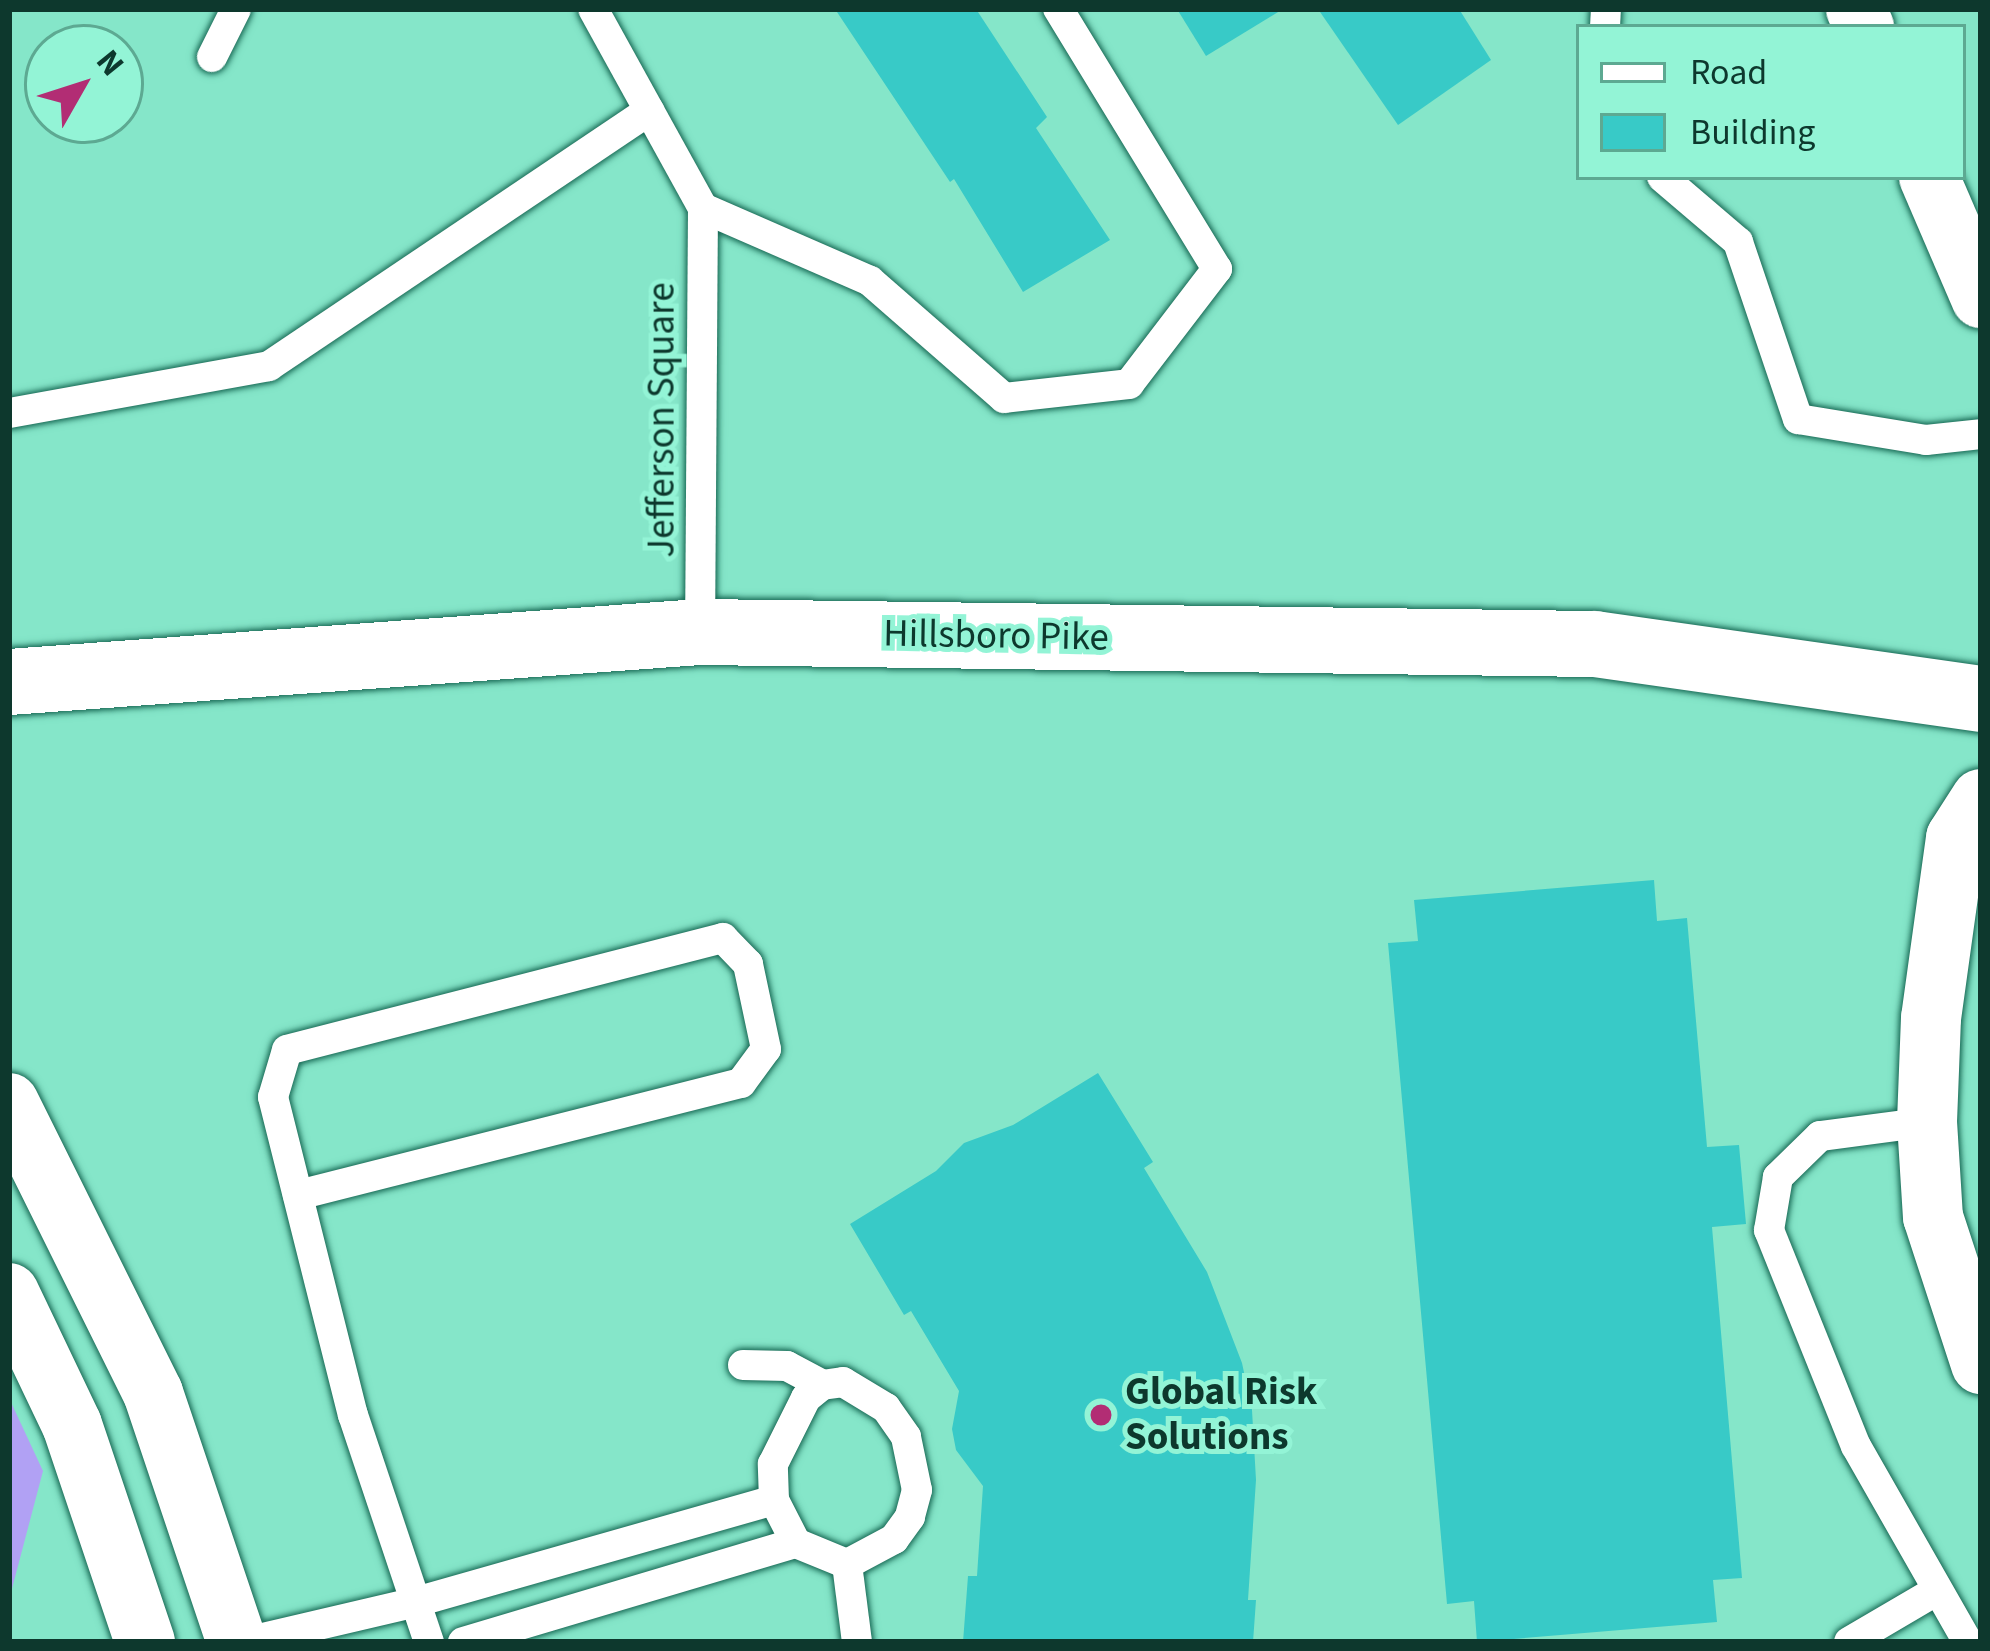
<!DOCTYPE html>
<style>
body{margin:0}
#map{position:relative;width:1990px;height:1651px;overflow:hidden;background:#85e6c9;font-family:"Source Sans 3",sans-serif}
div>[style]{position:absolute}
.green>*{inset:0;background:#b1a1f4}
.building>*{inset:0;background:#38cac7}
.roads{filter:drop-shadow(0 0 3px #166753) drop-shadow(0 0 3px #166753)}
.service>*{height:30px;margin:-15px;padding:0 15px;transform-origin:15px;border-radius:15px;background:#fff}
.minor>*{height:60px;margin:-30px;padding:0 30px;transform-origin:30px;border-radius:30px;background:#fff}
.primary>*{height:66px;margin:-33px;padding:0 33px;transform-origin:33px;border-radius:33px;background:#fff}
.dots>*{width:33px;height:33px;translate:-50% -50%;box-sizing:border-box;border:6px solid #93f4d6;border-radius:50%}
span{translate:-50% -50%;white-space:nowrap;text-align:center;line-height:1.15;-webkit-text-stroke:10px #93f4d6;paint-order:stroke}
.street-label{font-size:39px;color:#0d382d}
.poi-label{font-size:39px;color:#0d382d;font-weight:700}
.left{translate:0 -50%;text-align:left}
.frame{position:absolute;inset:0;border:12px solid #0d382d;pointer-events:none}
.legend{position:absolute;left:1576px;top:24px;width:390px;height:156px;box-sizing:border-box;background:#93f4d6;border:3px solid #5da992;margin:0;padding:15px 21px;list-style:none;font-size:36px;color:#0d382d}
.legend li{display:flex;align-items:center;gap:24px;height:60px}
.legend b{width:60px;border:3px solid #5da992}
.north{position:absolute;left:24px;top:24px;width:120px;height:120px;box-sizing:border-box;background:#93f4d6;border:3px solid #5da992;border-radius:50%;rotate:51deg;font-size:33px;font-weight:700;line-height:48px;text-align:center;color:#0d382d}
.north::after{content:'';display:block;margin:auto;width:42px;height:54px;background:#b22d74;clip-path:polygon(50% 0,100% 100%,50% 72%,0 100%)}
</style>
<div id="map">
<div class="green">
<div style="clip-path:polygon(9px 1398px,43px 1471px,9px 1600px)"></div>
</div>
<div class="building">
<div style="clip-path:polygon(835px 9px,976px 9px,1047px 117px,1036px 128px,1110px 240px,1023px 292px,954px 179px,950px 182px)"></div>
<div style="clip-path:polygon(1177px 9px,1283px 9px,1206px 56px)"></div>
<div style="clip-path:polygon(1318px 9px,1459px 9px,1491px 60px,1398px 125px)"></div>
<div style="clip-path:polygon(1654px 880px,1657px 921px,1687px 918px,1707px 1147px,1739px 1145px,1746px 1224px,1712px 1227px,1742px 1578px,1713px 1580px,1717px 1622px,1477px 1642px,1474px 1601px,1447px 1604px,1388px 943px,1418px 941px,1414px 900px)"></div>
<div style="clip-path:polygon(1098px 1073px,1153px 1162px,1144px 1168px,1207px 1272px,1242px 1363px,1252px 1410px,1256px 1480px,1248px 1600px,1256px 1600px,1253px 1642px,963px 1642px,968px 1576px,977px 1576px,983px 1486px,956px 1450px,952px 1429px,959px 1391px,911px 1311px,904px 1315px,850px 1224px,936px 1171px,964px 1143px,1013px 1125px)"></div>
</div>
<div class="roads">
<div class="service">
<div style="left:593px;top:9px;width:227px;rotate:61.1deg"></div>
<div style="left:703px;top:208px;width:424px;rotate:90.4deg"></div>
<div style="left:1605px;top:27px;width:18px;rotate:-87deg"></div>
<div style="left:212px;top:57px;width:54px;rotate:-63.4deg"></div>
<div style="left:1662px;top:177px;width:100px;rotate:40.5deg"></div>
<div style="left:1738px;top:242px;width:187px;rotate:71.3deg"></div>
<div style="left:1798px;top:419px;width:130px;rotate:9.3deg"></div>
<div style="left:1926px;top:440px;width:55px;rotate:-6.2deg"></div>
<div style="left:703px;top:208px;width:182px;rotate:23.6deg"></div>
<div style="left:870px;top:281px;width:178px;rotate:41.1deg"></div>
<div style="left:1004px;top:398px;width:126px;rotate:-6.4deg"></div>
<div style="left:1129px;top:384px;width:145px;rotate:-52.6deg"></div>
<div style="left:1217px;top:269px;width:305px;rotate:-121.4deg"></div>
<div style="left:9px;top:413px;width:264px;rotate:-10.2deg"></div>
<div style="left:269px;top:366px;width:458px;rotate:-33.9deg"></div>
<div style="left:1927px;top:1122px;width:108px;rotate:172.5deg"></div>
<div style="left:1820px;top:1136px;width:59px;rotate:135.7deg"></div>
<div style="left:1778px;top:1177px;width:54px;rotate:99.6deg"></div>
<div style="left:1769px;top:1230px;width:233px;rotate:68.1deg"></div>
<div style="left:1856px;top:1446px;width:226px;rotate:60.3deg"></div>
<div style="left:298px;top:1195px;width:457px;rotate:-14.2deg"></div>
<div style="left:741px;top:1083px;width:42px;rotate:-53.7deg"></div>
<div style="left:766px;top:1049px;width:87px;rotate:-102deg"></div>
<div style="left:748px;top:964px;width:36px;rotate:-134deg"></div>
<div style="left:723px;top:938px;width:450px;rotate:165.6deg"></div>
<div style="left:287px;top:1050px;width:49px;rotate:106.6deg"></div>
<div style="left:273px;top:1097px;width:328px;rotate:75.9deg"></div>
<div style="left:353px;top:1415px;width:239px;rotate:71.5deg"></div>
<div style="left:743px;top:1365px;width:44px;rotate:1.3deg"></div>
<div style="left:787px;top:1366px;width:40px;rotate:28deg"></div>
<div style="left:843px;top:1382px;width:50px;rotate:31.2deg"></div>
<div style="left:886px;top:1408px;width:35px;rotate:55deg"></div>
<div style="left:906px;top:1437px;width:54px;rotate:78.3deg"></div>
<div style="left:917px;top:1490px;width:28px;rotate:105deg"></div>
<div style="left:910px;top:1517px;width:27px;rotate:126deg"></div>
<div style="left:894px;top:1539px;width:53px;rotate:152deg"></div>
<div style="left:847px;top:1564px;width:55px;rotate:-157.6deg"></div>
<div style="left:796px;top:1543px;width:48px;rotate:-117.1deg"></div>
<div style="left:774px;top:1500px;width:36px;rotate:-92deg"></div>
<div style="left:773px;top:1464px;width:74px;rotate:-63.4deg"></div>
<div style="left:806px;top:1398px;width:21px;rotate:-39deg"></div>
<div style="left:822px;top:1385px;width:21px;rotate:-8deg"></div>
<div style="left:847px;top:1564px;width:79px;rotate:82.7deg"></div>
<div style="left:246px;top:1642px;width:175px;rotate:-13.2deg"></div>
<div style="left:416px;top:1602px;width:372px;rotate:-15.9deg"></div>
<div style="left:463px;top:1642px;width:347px;rotate:-16.6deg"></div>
<div style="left:1849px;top:1642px;width:101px;rotate:-30.4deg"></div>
</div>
<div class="minor">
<div style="left:1856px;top:9px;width:20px;rotate:66deg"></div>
<div style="left:1929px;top:177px;width:132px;rotate:66.7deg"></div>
<div style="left:1981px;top:799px;width:46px;rotate:122.7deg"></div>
<div style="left:1956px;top:838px;width:182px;rotate:97.9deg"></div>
<div style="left:1931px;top:1018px;width:104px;rotate:92.2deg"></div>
<div style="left:1927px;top:1122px;width:95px;rotate:86.4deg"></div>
<div style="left:1933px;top:1217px;width:155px;rotate:71.9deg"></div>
<div style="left:9px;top:1103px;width:324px;rotate:63.6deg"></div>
<div style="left:153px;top:1393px;width:263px;rotate:71.4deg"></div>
<div style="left:9px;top:1293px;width:146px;rotate:64.5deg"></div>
<div style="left:72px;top:1425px;width:229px;rotate:71.4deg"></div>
</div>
<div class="primary">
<div style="left:9px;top:682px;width:693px;rotate:-4.14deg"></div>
<div style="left:700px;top:632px;width:895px;rotate:0.77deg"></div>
<div style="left:1595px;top:644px;width:390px;rotate:8.1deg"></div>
</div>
</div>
<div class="dots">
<div style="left:1101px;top:1415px;background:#b22d74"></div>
</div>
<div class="street-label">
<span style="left:662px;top:420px;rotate:-90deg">Jefferson Square</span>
<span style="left:996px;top:636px;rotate:1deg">Hillsboro Pike</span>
</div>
<div class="poi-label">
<span class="left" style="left:1125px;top:1415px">Global Risk<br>Solutions</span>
</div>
<div class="frame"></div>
<ul class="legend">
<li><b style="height:15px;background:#fff"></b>Road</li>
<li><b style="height:33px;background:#38cac7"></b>Building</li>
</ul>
<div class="north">N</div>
</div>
